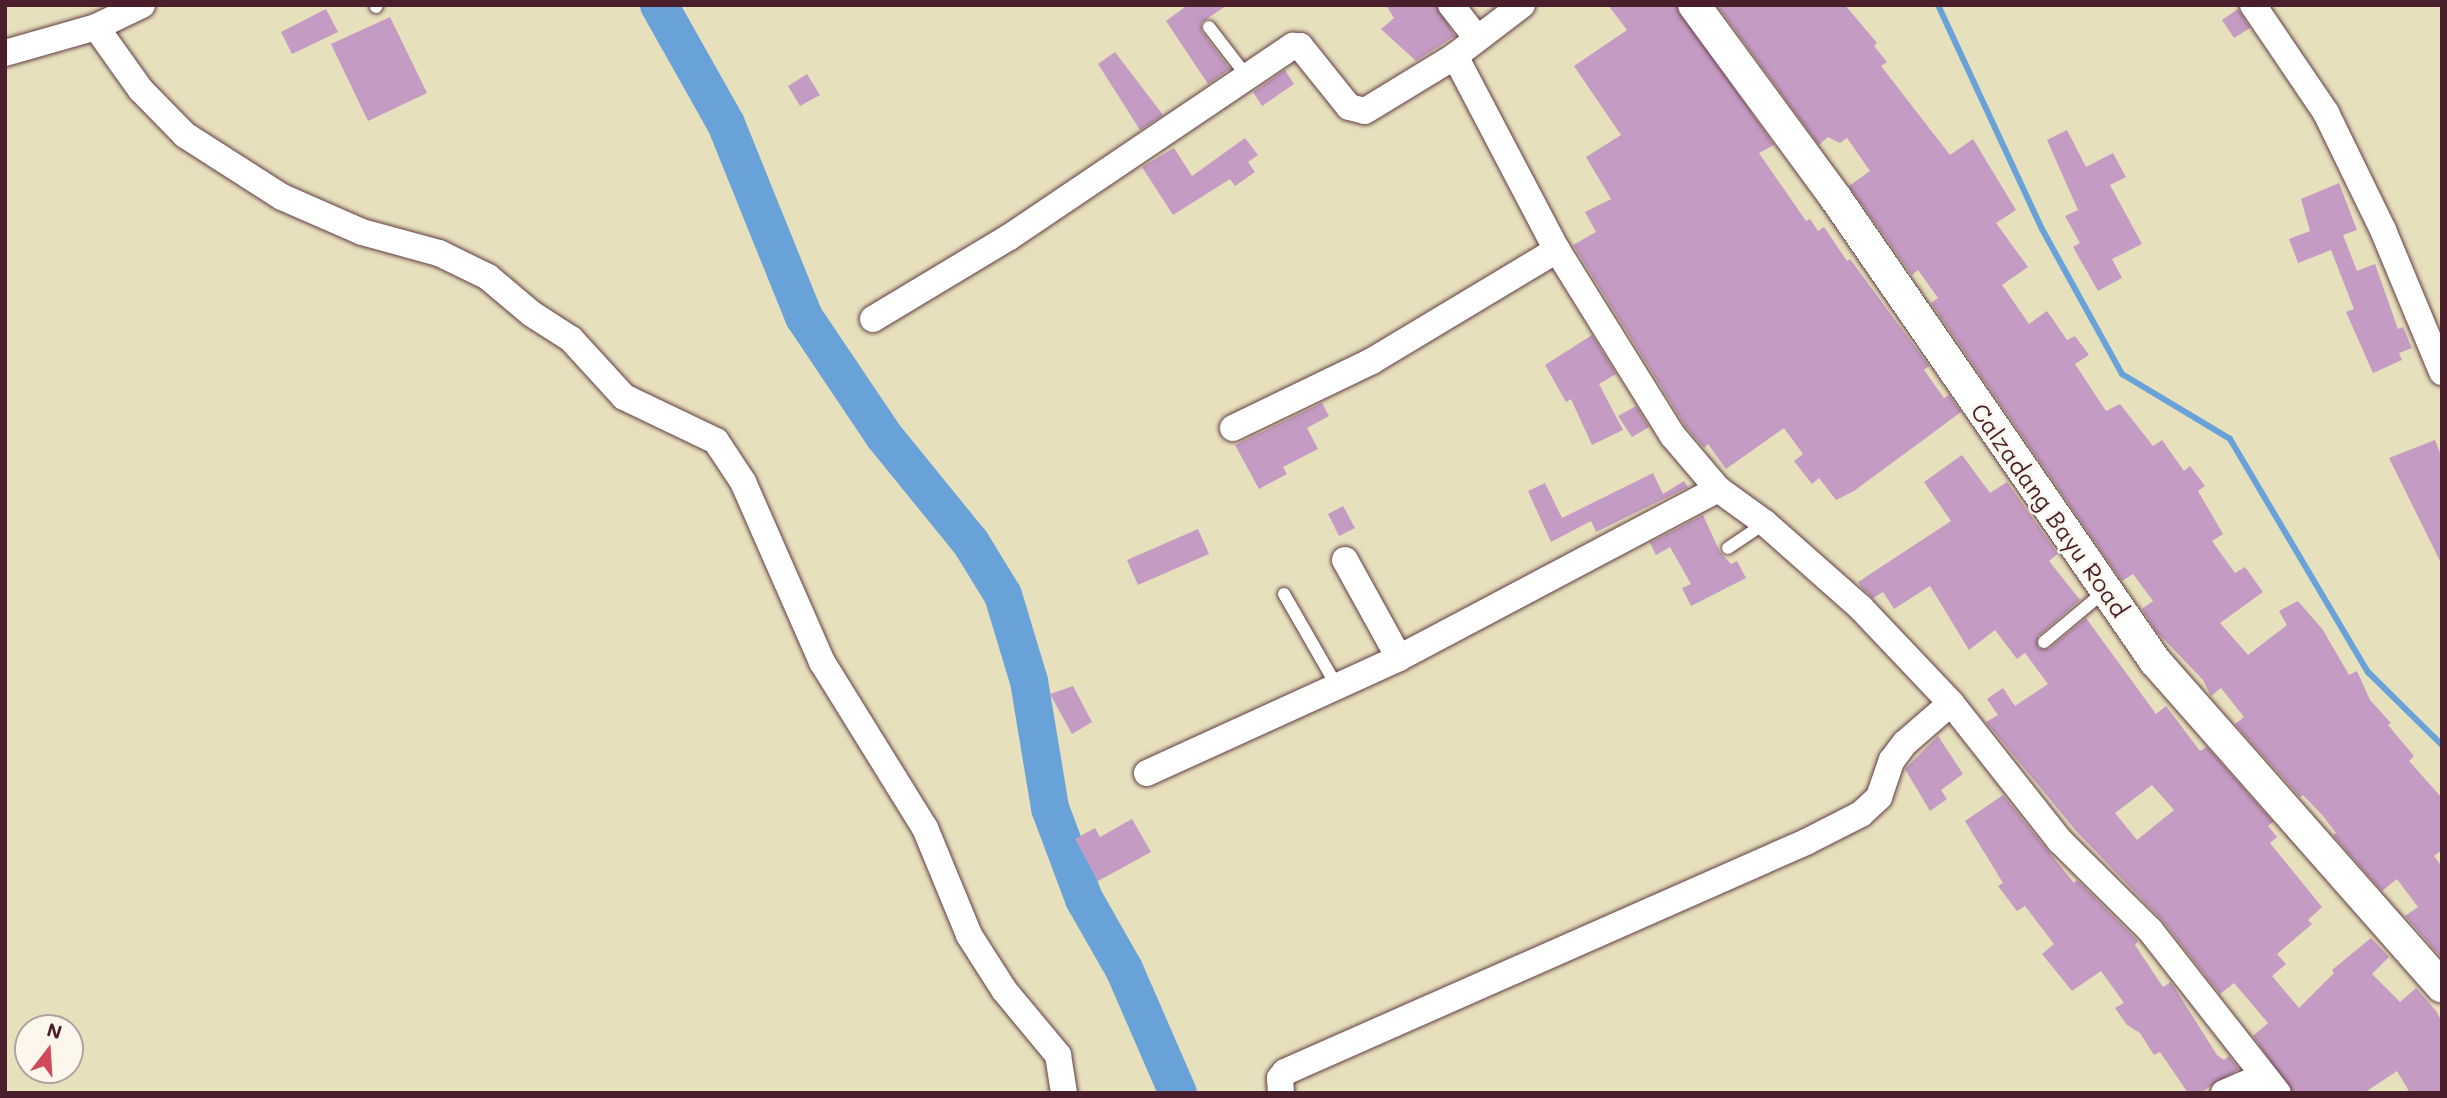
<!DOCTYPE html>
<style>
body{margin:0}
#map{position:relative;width:2447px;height:1098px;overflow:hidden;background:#e7e0bd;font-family:Mali,sans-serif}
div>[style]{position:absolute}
.stream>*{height:6px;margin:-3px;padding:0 3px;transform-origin:3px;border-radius:3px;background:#69a2d8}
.river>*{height:38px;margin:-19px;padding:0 19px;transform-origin:19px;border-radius:19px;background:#69a2d8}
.building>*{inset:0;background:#c49bc3}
.roads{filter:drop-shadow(0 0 2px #623c41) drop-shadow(0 0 2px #623c41)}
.service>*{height:12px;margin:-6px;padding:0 6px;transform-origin:6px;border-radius:6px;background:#fff}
.minor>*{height:26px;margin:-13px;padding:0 13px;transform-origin:13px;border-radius:13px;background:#fff}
.tertiary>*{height:32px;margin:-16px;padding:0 16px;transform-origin:16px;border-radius:16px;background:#fff}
span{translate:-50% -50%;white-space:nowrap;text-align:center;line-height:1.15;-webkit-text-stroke:5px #fbf7ec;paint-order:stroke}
.street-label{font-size:24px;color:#4a1f2b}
.frame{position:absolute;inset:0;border:7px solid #4a1f2b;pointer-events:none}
.north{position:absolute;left:14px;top:1014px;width:70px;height:70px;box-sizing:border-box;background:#fbf7ec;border:2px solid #b4a19f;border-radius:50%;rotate:17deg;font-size:19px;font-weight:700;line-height:28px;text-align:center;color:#4a1f2b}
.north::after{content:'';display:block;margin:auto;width:24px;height:32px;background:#d1495b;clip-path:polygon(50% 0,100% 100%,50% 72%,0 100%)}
</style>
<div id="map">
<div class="stream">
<div style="left:1938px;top:5px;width:247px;rotate:65.1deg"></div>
<div style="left:2042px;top:229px;width:166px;rotate:61.1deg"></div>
<div style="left:2122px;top:374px;width:126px;rotate:31deg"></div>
<div style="left:2230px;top:439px;width:271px;rotate:59.4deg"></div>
<div style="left:2368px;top:672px;width:104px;rotate:44.6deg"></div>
</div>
<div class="river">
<div style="left:659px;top:5px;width:137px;rotate:60.6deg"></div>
<div style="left:726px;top:124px;width:208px;rotate:68deg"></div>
<div style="left:804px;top:317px;width:143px;rotate:56.1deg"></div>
<div style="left:884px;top:436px;width:138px;rotate:50.9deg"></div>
<div style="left:971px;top:543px;width:61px;rotate:58.4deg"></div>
<div style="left:1003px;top:595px;width:90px;rotate:73.2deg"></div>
<div style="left:1029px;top:681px;width:129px;rotate:80.6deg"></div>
<div style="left:1050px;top:808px;width:97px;rotate:69.5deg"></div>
<div style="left:1084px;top:899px;width:81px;rotate:60.3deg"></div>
<div style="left:1124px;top:969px;width:135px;rotate:66.5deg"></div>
</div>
<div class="building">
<div style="clip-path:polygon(1188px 5px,1227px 5px,1201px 23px,1202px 32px,1230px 69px,1208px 84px,1166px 21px)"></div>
<div style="clip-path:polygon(1386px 5px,1436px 5px,1455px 36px,1416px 61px,1381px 29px,1394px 18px)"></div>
<div style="clip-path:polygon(1608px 5px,1676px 5px,1774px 145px,1759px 153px,1806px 221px,1810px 219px,1818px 231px,1824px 227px,1847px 261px,1850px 259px,1929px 366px,1924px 370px,1944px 398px,1949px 395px,1961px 412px,1854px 491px,1836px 500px,1819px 478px,1812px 484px,1794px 461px,1803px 454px,1784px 428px,1726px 469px,1708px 444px,1704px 448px,1686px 427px,1573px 245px,1596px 232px,1585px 212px,1611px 199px,1586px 157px,1621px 135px,1574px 66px,1627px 30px)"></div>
<div style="clip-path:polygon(1717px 5px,1845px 5px,1877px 43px,1874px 46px,1887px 62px,1881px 66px,1950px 155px,1973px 139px,2016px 210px,1996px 223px,2028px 267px,2002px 285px,2029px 324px,2047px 311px,2067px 340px,2075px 336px,2089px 355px,2075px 364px,2106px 411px,2120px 404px,2153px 446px,2162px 440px,2184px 471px,2190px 466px,2205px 486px,2198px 491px,2223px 534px,2212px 541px,2235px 573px,2245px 567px,2263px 592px,2220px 623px,2248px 655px,2287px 625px,2279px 611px,2298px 601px,2323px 630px,2349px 675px,2357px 671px,2370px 700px,2391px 723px,2388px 725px,2414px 756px,2409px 761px,2442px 798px,2442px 850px,2434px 856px,2442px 867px,2442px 958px,2405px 916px,2418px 907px,2397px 879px,2382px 891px,2333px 835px,2336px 833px,2323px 816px,2303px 795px,2300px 797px,2235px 724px,2244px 717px,2221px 688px,2211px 696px,2203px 680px,2157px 632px,2142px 609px,2153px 601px,2133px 574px,2122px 581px,1931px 303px,1938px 298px,1918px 270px,1912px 275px,1849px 186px,1870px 171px,1847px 138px,1840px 143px,1828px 137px,1819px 145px)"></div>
<div style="clip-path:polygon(326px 9px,338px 32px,292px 54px,281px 32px)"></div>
<div style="clip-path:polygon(2238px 9px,2250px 28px,2234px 38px,2222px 20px)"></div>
<div style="clip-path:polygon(390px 17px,427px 93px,368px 121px,331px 44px)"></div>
<div style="clip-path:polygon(1115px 52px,1163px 115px,1140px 130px,1098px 64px)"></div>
<div style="clip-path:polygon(1285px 70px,1294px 84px,1262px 106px,1253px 92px)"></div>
<div style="clip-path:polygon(807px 74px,820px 95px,800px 106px,788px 86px)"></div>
<div style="clip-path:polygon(2067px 130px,2086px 167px,2113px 153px,2126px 177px,2110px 185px,2142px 244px,2112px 259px,2122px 278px,2098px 291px,2073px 247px,2080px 243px,2065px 216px,2078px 210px,2047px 140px)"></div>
<div style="clip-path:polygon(1245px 138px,1258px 155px,1248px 162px,1255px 172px,1235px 186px,1230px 179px,1173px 215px,1142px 167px,1174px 148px,1192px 176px)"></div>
<div style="clip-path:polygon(2339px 183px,2357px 230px,2343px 235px,2357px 271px,2375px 264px,2398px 329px,2403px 327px,2412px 348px,2399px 353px,2402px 360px,2373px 373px,2346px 312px,2354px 309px,2331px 250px,2298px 263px,2289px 239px,2310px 231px,2301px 199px)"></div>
<div style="clip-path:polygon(1592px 335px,1616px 374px,1599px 384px,1623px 430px,1592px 445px,1571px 399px,1566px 402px,1545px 365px)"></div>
<div style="clip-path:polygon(1322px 403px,1329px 416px,1307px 428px,1318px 449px,1283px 467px,1287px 474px,1259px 489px,1235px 445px)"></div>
<div style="clip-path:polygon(1636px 406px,1649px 427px,1632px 437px,1618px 416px)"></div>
<div style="clip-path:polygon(2435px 440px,2442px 458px,2441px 563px,2389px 458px)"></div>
<div style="clip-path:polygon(evenodd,1962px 455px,1990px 493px,2007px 482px,2058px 554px,2049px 561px,2080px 600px,2038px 636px,2038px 648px,2049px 649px,2086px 618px,2156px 714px,2166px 706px,2200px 751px,2207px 747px,2273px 822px,2268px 826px,2277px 837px,2270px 843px,2322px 907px,2308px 920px,2312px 924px,2277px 954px,2286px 964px,2272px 976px,2299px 1008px,2334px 973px,2332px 970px,2371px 938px,2389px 957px,2372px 974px,2400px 1002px,2416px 988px,2437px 1012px,2442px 1023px,2442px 1093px,2410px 1093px,2397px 1071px,2364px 1093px,2293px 1093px,2253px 1036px,2268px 1023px,2234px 983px,2220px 994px,2162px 920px,2077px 832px,1986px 722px,1998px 715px,1987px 699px,2003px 688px,2015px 706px,2048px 684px,2025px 653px,2017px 659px,1995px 630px,1969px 650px,1930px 586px,1894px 609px,1883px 592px,1873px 598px,1861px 587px,1858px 582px,1951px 521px,1924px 482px,1962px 455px,2152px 785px,2174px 810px,2137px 840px,2115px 813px,2152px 785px)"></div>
<div style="clip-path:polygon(1653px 473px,1663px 494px,1684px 481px,1688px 487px,1596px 532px,1591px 521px,1551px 542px,1528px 491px,1545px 483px,1562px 518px)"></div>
<div style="clip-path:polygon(1343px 506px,1355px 528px,1339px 536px,1328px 514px)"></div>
<div style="clip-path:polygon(1703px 515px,1720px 552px,1731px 564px,1737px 561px,1746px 578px,1691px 606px,1682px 588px,1691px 584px,1670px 547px,1656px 555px,1650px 543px)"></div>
<div style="clip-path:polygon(1198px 529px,1209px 554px,1138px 585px,1127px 560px)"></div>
<div style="clip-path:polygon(1073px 686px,1092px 722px,1072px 734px,1050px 694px)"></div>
<div style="clip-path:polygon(1938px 736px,1963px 774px,1941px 790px,1947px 799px,1930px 811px,1905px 769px)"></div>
<div style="clip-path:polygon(2003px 795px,2074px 883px,2077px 880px,2138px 941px,2135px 945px,2163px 987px,2171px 982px,2217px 1055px,2224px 1060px,2229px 1056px,2239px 1069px,2200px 1093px,2188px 1093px,2160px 1052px,2154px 1055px,2140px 1033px,2127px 1025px,2115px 1008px,2124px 1003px,2101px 971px,2072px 991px,2042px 954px,2054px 944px,2025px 906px,2017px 911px,1998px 886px,2003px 883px,1965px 821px)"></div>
<div style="clip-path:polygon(1132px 819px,1151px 852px,1098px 881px,1075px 839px,1095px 828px,1100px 837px)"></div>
</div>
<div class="roads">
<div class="service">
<div style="left:376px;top:7px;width:2px;rotate:-63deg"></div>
<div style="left:1209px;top:27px;width:61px;rotate:52.4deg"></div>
<div style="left:1728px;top:548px;width:45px;rotate:-34deg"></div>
<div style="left:1284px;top:594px;width:106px;rotate:60.1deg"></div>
<div style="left:2044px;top:642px;width:80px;rotate:-39.9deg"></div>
</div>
<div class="minor">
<div style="left:1451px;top:5px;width:41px;rotate:52deg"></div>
<div style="left:2253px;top:5px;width:130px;rotate:55.9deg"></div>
<div style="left:2326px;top:113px;width:130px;rotate:64deg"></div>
<div style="left:2383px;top:230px;width:154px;rotate:67.4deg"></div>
<div style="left:96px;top:27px;width:77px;rotate:54.5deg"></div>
<div style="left:141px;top:90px;width:63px;rotate:45.6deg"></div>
<div style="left:185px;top:135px;width:115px;rotate:32.6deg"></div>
<div style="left:282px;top:197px;width:87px;rotate:23.6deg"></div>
<div style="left:362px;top:232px;width:80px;rotate:15.3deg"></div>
<div style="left:439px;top:253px;width:55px;rotate:26.1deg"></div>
<div style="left:488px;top:277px;width:57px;rotate:40.1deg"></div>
<div style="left:532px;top:314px;width:46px;rotate:32.7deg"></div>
<div style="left:571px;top:339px;width:79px;rotate:47.6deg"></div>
<div style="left:624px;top:397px;width:102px;rotate:25.6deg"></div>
<div style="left:716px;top:441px;width:49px;rotate:56.6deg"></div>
<div style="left:743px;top:482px;width:197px;rotate:66.3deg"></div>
<div style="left:822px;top:662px;width:195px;rotate:58.2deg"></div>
<div style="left:925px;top:828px;width:116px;rotate:67.6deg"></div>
<div style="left:969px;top:935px;width:65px;rotate:57.5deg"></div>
<div style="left:1004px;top:990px;width:85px;rotate:50.3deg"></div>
<div style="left:1058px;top:1055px;width:38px;rotate:81deg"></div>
<div style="left:5px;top:53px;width:95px;rotate:-15.9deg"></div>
<div style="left:96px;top:27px;width:51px;rotate:-25.6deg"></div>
<div style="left:1455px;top:56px;width:219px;rotate:62.3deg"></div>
<div style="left:1557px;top:250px;width:219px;rotate:58.1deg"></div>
<div style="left:1673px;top:436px;width:70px;rotate:49.7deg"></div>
<div style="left:1718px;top:489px;width:58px;rotate:35.9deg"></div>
<div style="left:1765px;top:523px;width:127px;rotate:41.5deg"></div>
<div style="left:1860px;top:607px;width:132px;rotate:46.5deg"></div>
<div style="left:1951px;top:703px;width:176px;rotate:51.7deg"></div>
<div style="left:2060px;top:841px;width:127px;rotate:44.7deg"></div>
<div style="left:2150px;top:930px;width:207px;rotate:51.9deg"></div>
<div style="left:873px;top:319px;width:157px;rotate:-31deg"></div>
<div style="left:1008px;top:238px;width:344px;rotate:-34deg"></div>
<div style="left:1293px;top:46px;width:7px"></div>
<div style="left:1300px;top:46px;width:78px;rotate:51.2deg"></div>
<div style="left:1349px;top:107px;width:16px;rotate:14deg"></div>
<div style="left:1365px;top:111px;width:105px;rotate:-31.4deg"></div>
<div style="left:1455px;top:56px;width:84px;rotate:-37.3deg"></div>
<div style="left:1233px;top:428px;width:154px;rotate:-25.7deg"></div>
<div style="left:1372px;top:361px;width:216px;rotate:-31deg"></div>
<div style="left:1345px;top:560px;width:112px;rotate:61.1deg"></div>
<div style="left:1147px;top:773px;width:277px;rotate:-24.5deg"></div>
<div style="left:1399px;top:658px;width:361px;rotate:-27.9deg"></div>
<div style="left:1281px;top:1093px;width:15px;rotate:-94deg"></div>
<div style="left:1280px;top:1078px;width:8px;rotate:-50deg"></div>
<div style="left:1285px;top:1072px;width:570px;rotate:-23.82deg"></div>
<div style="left:1806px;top:842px;width:62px;rotate:-27deg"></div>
<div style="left:1861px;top:814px;width:25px;rotate:-43deg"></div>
<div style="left:1879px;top:797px;width:39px;rotate:-71deg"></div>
<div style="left:1892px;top:760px;width:21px;rotate:-53deg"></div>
<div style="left:1905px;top:743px;width:61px;rotate:-41deg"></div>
<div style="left:2224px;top:1093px;width:40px;rotate:-23.4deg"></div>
</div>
<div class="tertiary">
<div style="left:1694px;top:5px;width:238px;rotate:53.7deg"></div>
<div style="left:1835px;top:197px;width:564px;rotate:55.41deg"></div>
<div style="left:2155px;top:661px;width:434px;rotate:48.6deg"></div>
</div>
</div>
<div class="street-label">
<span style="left:2050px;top:510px;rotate:55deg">Calzadang Bayu Road</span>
</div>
<div class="frame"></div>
<div class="north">N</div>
</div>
